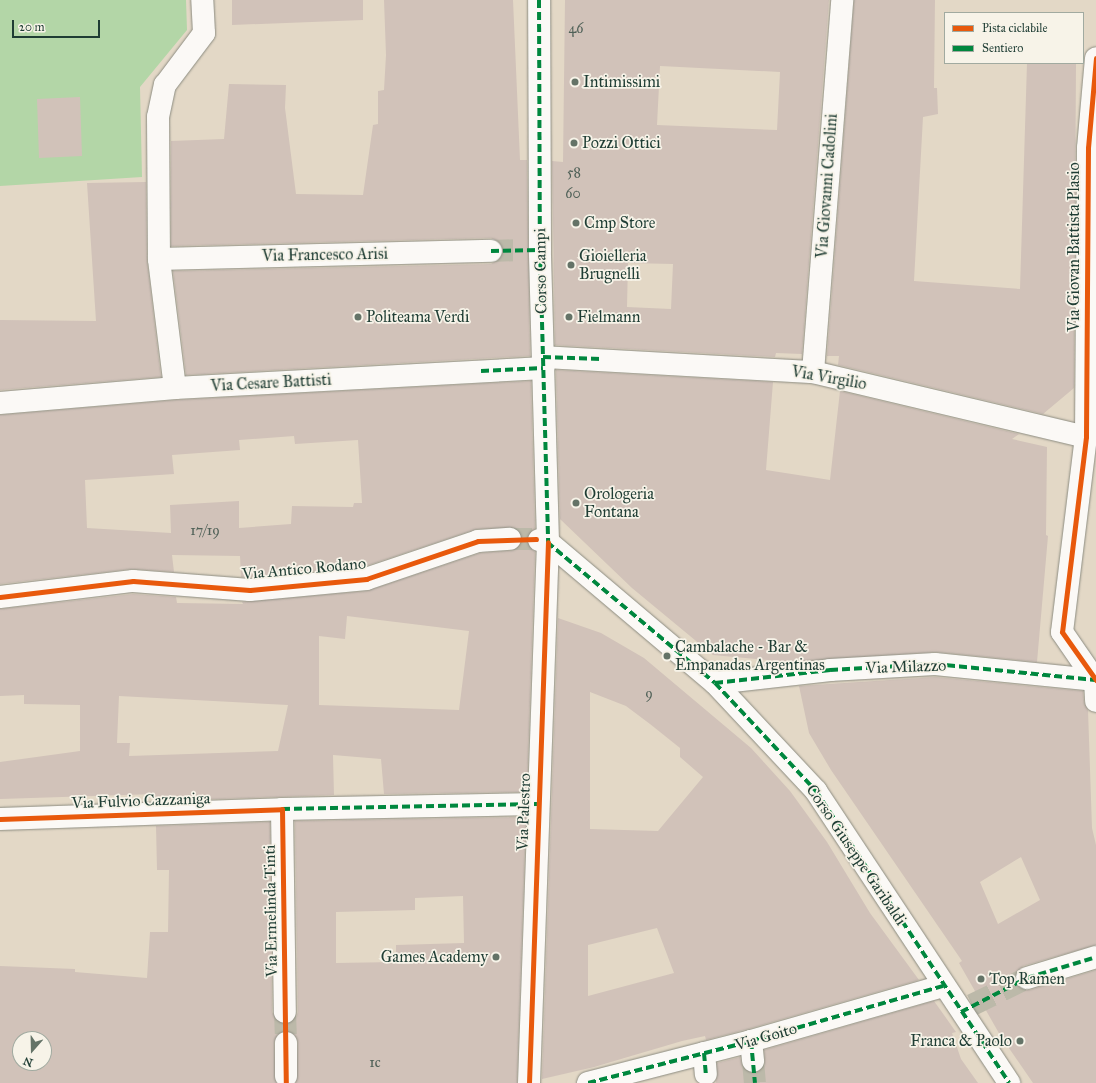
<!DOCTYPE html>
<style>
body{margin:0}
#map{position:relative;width:1096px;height:1083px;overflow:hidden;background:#e3d8c6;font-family:"IM FELL Great Primer",serif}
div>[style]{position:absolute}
.green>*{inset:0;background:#b3d6a7}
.building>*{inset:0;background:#d1c2b9}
.minor-tunnel>*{height:22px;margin-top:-11px;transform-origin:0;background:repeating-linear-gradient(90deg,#bcb9a9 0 22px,transparent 0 33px)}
.roads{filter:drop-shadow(0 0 1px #8c8c81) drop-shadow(0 0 1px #8c8c81)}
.minor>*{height:22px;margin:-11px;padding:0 11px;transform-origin:11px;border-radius:11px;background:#fbf9f6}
.quiet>*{height:4px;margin-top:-2px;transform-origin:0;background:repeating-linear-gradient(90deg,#00873e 0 8px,transparent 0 12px)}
.cycleway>*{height:5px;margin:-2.5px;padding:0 2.5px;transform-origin:2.5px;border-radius:2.5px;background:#e8590c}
.dots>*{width:11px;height:11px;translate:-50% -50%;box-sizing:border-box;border:2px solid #f7f3e8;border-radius:50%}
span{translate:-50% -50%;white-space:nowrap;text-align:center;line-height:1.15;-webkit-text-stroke:3.5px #f7f3e8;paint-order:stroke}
.number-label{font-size:14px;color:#506158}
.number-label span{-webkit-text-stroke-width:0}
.poi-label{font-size:16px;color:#1f3d34}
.left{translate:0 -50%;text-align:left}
.right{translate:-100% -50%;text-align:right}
.street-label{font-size:16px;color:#1f3d34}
.legend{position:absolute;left:944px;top:12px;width:140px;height:52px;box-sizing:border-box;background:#f7f3e8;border:1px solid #a1aaa0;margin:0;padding:5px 7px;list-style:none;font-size:12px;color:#1f3d34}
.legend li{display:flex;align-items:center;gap:8px;height:20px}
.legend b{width:20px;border:1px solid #a1aaa0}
.north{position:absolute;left:12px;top:1031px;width:40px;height:40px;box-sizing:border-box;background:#f7f3e8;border:1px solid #a1aaa0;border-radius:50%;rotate:200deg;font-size:11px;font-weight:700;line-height:16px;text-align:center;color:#1f3d34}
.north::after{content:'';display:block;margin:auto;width:14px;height:18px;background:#647367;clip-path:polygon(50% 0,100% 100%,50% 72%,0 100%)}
.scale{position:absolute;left:12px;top:20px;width:88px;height:18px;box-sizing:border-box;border:2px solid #1f3d34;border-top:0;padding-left:5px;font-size:12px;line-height:14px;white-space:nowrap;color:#1f3d34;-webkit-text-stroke:3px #f7f3e8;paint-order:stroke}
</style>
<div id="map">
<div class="green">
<div style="clip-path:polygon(0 0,186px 0,187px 30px,140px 87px,142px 177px,0 186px)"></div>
</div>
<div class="building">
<div style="clip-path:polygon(232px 0,363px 0,363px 20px,232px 25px)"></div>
<div style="clip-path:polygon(384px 0,513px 0,520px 160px,527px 160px,530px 356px,186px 375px,173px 271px,491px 264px,502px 257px,501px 244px,491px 238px,171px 246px,171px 141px,224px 139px,229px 84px,286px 85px,285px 108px,296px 194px,363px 195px,373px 125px,378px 124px,378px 91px,384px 90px,386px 55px)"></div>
<div style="clip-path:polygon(evenodd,565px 0,829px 0,802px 354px,776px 353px,775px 357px,555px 345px,552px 161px,563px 162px,565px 0,660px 66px,780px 72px,777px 130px,657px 125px,660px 66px,565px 0,628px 263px,673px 264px,671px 309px,627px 307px,628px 263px)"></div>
<div style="clip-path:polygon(854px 0,935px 0,934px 88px,937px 88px,938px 114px,923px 117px,914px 281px,1020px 289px,1027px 63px,1076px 63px,1074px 388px,1043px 414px,838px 365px,839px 356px,827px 356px)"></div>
<div style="clip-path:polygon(80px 97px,82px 156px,39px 158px,37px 99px)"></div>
<div style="clip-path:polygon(146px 182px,147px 260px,161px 377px,0 390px,0 320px,96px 321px,87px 183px)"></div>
<div style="clip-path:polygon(556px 370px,773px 382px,766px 470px,830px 480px,840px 391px,1019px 434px,1012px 439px,1047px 447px,1046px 535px,1048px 536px,1037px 662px,936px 652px,788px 662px,713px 655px,632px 588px,560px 519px)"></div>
<div style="clip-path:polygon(evenodd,531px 381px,535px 528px,527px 538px,527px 544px,535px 552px,527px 792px,384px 794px,381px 759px,333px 755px,334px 795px,156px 801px,155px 794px,0 799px,0 762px,80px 751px,80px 705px,24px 704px,24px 695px,0 696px,0 609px,133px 594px,176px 597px,177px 603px,243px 604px,242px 602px,367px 591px,480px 553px,517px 550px,522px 539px,515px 528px,477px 529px,363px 567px,250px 577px,241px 577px,240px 556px,172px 555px,174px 572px,132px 569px,0 584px,0 415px,176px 400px,531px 381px,294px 436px,295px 444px,358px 440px,362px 503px,354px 503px,353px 507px,292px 506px,291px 524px,239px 528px,239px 501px,170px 505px,171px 533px,87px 528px,85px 480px,174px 474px,172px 455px,240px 450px,239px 440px,294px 436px,531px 381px,347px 616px,469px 631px,459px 710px,319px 705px,319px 636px,345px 639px,347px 616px,531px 381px,119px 696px,288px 705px,278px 751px,129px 756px,130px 743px,117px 743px,119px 696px)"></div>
<div style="clip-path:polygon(evenodd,558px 618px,601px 633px,644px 658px,751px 748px,790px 791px,827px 842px,870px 913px,919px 980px,748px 1029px,706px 1040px,705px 1036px,682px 1041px,594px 1067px,542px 1079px,558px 618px,590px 692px,626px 706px,650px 724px,680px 748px,680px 757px,703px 777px,658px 831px,590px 829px,590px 692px,558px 618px,657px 928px,674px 973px,588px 996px,588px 945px,657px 928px)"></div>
<div style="clip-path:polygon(evenodd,935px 677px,1083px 691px,1084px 702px,1088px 710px,1092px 828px,1096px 845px,1096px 945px,1023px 966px,1015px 976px,1018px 987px,1030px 990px,1096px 970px,1096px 1083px,1033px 1083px,1000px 1035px,959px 963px,962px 961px,831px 770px,809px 733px,799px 686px,935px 677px,1021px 857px,1040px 900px,998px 924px,980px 882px,1021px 857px)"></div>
<div style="clip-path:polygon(evenodd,526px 817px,517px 1083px,296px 1083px,298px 1043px,293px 1032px,286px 1031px,279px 1032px,274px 1043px,276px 1083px,0 1083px,0 966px,75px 969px,75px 972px,147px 978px,150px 932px,168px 932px,169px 870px,157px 870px,156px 826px,270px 822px,272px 1012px,279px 1023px,286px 1024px,296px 1018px,298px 1012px,295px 821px,526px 817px,463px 896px,464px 943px,396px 945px,396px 962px,336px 963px,336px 912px,415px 910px,415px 898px,463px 896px,526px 817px,20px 1039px,44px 1039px,44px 1063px,20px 1063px,20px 1039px)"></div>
<div style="clip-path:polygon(934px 1001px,956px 1032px,952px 1033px,961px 1059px,978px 1083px,716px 1083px,717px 1063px,740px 1057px,743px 1069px,755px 1073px,765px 1066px,764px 1050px)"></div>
</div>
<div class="minor-tunnel">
<div style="left:491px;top:251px;width:32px;rotate:-2deg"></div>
<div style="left:510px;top:539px;width:26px"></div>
<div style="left:972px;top:1005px;width:61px;rotate:-26.1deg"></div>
<div style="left:285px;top:1012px;width:31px;rotate:88deg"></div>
<div style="left:753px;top:1061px;width:22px;rotate:85deg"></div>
</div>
<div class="roads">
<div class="minor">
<div style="left:159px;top:259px;width:332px;rotate:-1.4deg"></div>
<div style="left:543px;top:357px;width:270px;rotate:3.2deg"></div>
<div style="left:813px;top:372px;width:281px;rotate:13.4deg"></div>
<div style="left:813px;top:372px;width:373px;rotate:-85.5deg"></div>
<div style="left:175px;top:388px;width:130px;rotate:-97.1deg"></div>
<div style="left:159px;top:259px;width:142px;rotate:-90.4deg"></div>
<div style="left:158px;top:117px;width:33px;rotate:-78deg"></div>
<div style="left:165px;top:85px;width:65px;rotate:-53.1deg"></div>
<div style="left:204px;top:33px;width:33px;rotate:-93deg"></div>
<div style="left:0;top:403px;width:176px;rotate:-4.9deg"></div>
<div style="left:175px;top:388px;width:369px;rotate:-3.1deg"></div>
<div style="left:539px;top:540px;width:9px;rotate:13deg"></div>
<div style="left:548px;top:542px;width:219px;rotate:40.2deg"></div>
<div style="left:715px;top:683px;width:148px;rotate:46.9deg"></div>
<div style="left:816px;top:791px;width:350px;rotate:56.5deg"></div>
<div style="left:0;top:597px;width:134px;rotate:-6.9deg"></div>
<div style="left:133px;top:581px;width:117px;rotate:4.4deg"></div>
<div style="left:250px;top:590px;width:117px;rotate:-5.4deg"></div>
<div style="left:366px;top:579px;width:118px;rotate:-18.7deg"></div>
<div style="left:478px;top:541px;width:32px;rotate:-4deg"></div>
<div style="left:1095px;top:680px;width:58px;rotate:-124.5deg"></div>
<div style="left:1062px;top:632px;width:196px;rotate:-83deg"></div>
<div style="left:1086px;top:437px;width:289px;rotate:-89.6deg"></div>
<div style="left:1088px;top:148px;width:90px;rotate:-84.9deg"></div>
<div style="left:1095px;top:680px;width:21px;rotate:87deg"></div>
<div style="left:715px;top:683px;width:116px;rotate:-6.4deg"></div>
<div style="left:830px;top:670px;width:105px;rotate:-3.3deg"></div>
<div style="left:935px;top:664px;width:162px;rotate:5.7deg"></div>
<div style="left:282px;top:809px;width:203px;rotate:89.2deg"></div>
<div style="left:0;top:819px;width:282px;rotate:-2deg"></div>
<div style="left:282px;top:809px;width:255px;rotate:-1.1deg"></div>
<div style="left:1027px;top:978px;width:72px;rotate:-16.9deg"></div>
<div style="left:751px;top:1041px;width:20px;rotate:84deg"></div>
<div style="left:286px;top:1043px;width:33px;rotate:90deg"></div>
<div style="left:704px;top:1053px;width:21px;rotate:85deg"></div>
<div style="left:529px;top:1083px;width:541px;rotate:-87.99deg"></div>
<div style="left:548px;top:542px;width:292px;rotate:-91.6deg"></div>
<div style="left:540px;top:250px;width:250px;rotate:-90.2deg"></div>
<div style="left:588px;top:1083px;width:168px;rotate:-14.4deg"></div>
<div style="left:751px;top:1041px;width:200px;rotate:-16deg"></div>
</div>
</div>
<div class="quiet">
<div style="left:539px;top:0;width:250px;rotate:89.8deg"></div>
<div style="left:540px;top:250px;width:295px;rotate:88.4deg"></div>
<div style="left:491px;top:251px;width:49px;rotate:-1.2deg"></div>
<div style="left:543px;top:357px;width:58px;rotate:2deg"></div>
<div style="left:481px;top:371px;width:62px;rotate:-2.8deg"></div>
<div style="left:547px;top:542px;width:219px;rotate:40deg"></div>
<div style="left:715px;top:683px;width:148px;rotate:46.9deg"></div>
<div style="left:816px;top:791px;width:350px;rotate:56.5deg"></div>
<div style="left:715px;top:683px;width:116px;rotate:-6.4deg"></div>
<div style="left:830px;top:670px;width:105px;rotate:-3.3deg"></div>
<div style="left:935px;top:664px;width:161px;rotate:5.7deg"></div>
<div style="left:282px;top:809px;width:255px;rotate:-1.1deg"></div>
<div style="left:961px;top:1012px;width:74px;rotate:-27.3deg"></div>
<div style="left:1027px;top:978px;width:72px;rotate:-16.9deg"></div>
<div style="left:751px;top:1041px;width:42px;rotate:84.6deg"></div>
<div style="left:704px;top:1053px;width:21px;rotate:85deg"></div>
<div style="left:588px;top:1083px;width:168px;rotate:-14.4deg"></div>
<div style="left:751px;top:1041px;width:200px;rotate:-16deg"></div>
</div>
<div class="cycleway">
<div style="left:1096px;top:58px;width:90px;rotate:95.1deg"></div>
<div style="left:1088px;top:148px;width:289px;rotate:90.4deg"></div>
<div style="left:1086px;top:437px;width:196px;rotate:97deg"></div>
<div style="left:1062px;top:632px;width:59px;rotate:54.7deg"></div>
<div style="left:0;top:597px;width:134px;rotate:-6.9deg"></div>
<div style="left:133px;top:581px;width:117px;rotate:4.4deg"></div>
<div style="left:250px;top:590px;width:117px;rotate:-5.4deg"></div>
<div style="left:366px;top:579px;width:118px;rotate:-18.7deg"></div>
<div style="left:478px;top:541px;width:58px;rotate:-2deg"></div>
<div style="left:0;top:819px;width:282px;rotate:-2deg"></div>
<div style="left:282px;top:809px;width:274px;rotate:89.2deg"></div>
<div style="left:529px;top:1083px;width:541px;rotate:-87.99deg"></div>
</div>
<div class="dots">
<div style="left:575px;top:82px;background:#647367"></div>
<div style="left:574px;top:143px;background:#647367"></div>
<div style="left:576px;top:223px;background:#647367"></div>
<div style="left:571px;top:265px;background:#647367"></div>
<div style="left:358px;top:317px;background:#647367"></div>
<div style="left:569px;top:317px;background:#647367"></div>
<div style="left:576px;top:503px;background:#647367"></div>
<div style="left:667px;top:656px;background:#647367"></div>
<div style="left:496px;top:957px;background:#647367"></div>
<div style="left:981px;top:979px;background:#647367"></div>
<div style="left:1020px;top:1041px;background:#647367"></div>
</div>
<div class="number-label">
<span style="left:576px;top:29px">46</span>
<span style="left:574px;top:173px">58</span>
<span style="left:573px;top:194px">60</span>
<span style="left:205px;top:531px">17/19</span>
<span style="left:649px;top:694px">9</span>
<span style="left:375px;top:1063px">1c</span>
</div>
<div class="poi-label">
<span class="left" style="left:583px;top:82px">Intimissimi</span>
<span class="left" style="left:582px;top:143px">Pozzi Ottici</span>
<span class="left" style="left:584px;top:223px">Cmp Store</span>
<span class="left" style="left:579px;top:265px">Gioielleria<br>Brugnelli</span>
<span class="left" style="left:366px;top:317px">Politeama Verdi</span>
<span class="left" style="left:577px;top:317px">Fielmann</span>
<span class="left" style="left:584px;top:503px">Orologeria<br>Fontana</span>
<span class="left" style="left:675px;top:656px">Cambalache - Bar &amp;<br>Empanadas Argentinas</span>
<span class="right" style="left:488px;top:957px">Games Academy</span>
<span class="left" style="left:989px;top:979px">Top Ramen</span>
<span class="right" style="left:1012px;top:1041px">Franca &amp; Paolo</span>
</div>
<div class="street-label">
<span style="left:827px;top:186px;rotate:-86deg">Via Giovanni Cadolini</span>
<span style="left:1074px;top:247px;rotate:-90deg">Via Giovan Battista Plasio</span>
<span style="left:325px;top:255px;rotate:-1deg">Via Francesco Arisi</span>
<span style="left:541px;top:271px;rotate:-91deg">Corso Campi</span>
<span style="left:829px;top:378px;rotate:10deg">Via Virgilio</span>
<span style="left:271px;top:383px;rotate:-3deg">Via Cesare Battisti</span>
<span style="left:304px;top:569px;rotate:-5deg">Via Antico Rodano</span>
<span style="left:906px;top:667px;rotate:-2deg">Via Milazzo</span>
<span style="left:141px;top:801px;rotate:-2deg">Via Fulvio Cazzaniga</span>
<span style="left:524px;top:812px;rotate:-88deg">Via Palestro</span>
<span style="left:856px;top:855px;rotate:56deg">Corso Giuseppe Garibaldi</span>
<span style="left:271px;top:911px;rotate:-91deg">Via Ermelinda Tinti</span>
<span style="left:766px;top:1037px;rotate:-16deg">Via Goito</span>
</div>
<ul class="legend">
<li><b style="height:5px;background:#e8590c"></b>Pista ciclabile</li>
<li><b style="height:5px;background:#00873e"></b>Sentiero</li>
</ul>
<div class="north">N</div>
<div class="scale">20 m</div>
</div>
